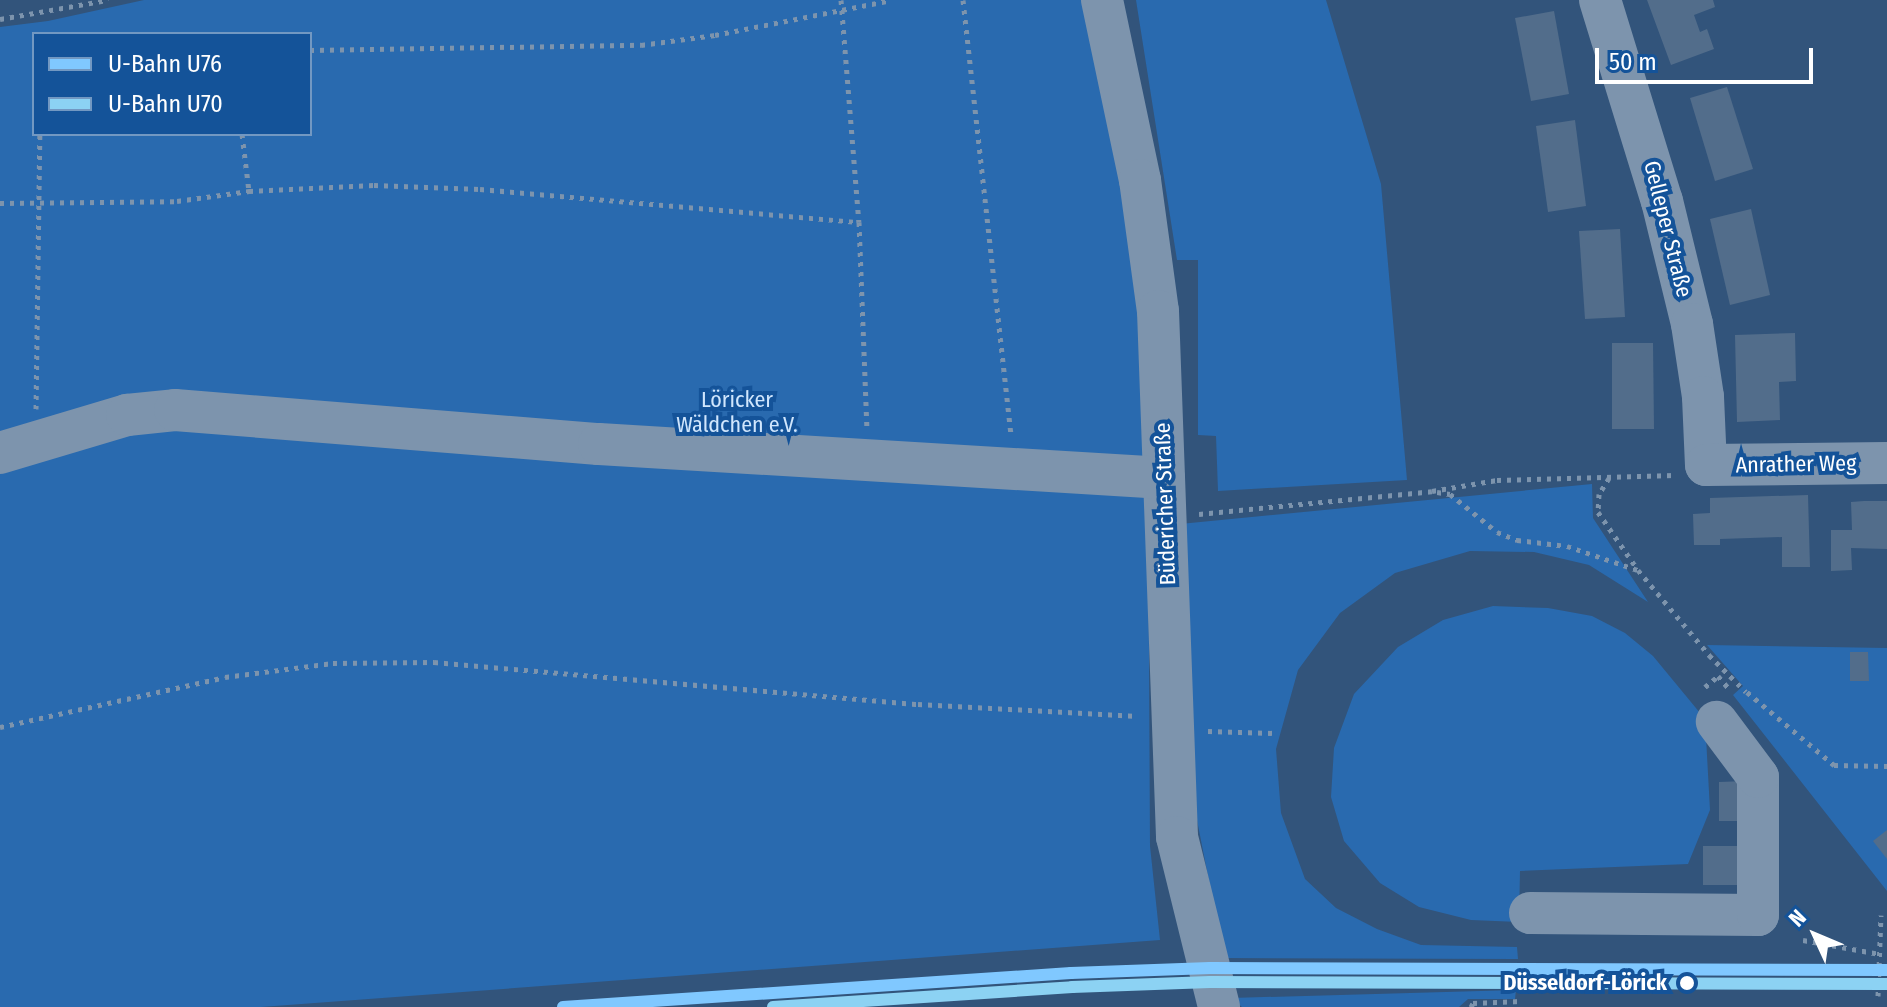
<!DOCTYPE html>
<meta charset="utf-8">
<style>
body{margin:0}
#map{position:relative;width:1887px;height:1007px;overflow:hidden;background:#32547b;font-family:"Fira Sans Condensed",sans-serif}
div>[style]{position:absolute}
.green>*{inset:0;background:#296aaf}
.building>*{inset:0;background:#526d8b}
.path>*{height:5px;margin-top:-2.5px;transform-origin:0;background:repeating-linear-gradient(90deg,#7d94ad 0 4px,transparent 0 10px)}
.minor>*{height:42px;margin:-21px;padding:0 21px;transform-origin:21px;border-radius:21px;background:#7d94ad}
.metro-1>*{height:12px;margin:-6px;padding:0 6px;transform-origin:6px;border-radius:6px;background:#80c8ff}
.metro-2>*{height:12px;margin:-6px;padding:0 6px;transform-origin:6px;border-radius:6px;background:#8cd2f3}
.dots>*{width:22px;height:22px;translate:-50% -50%;box-sizing:border-box;border:4px solid #145399;border-radius:50%}
span{translate:-50% -50%;white-space:nowrap;text-align:center;line-height:1.15;-webkit-text-stroke:8px #145399;paint-order:stroke}
.street-label{font-size:22px;color:#fff}
.park-label{font-size:22px;color:#d0e6fd}
.stop-label{font-size:22px;color:#fff;font-weight:700}
.right{translate:-100% -50%;text-align:right}
.legend{position:absolute;left:32px;top:32px;width:280px;height:104px;box-sizing:border-box;background:#145399;border:2px solid #7298c2;margin:0;padding:10px 14px;list-style:none;font-size:24px;color:#fff}
.legend li{display:flex;align-items:center;gap:16px;height:40px}
.legend b{width:40px;border:2px solid #7298c2}
.north{position:absolute;left:1775px;top:895px;width:80px;height:80px;-webkit-text-stroke:6px #145399;paint-order:stroke;rotate:314deg;font-size:22px;font-weight:700;line-height:32px;text-align:center;color:#fff}
.north::after{content:'';display:block;margin:auto;width:28px;height:36px;background:#fff;clip-path:polygon(50% 0,100% 100%,50% 72%,0 100%)}
.scale{position:absolute;left:1595px;top:48px;width:218px;height:36px;box-sizing:border-box;border:4px solid #fff;border-top:0;padding-left:10px;font-size:24px;line-height:28px;white-space:nowrap;color:#fff;-webkit-text-stroke:6px #145399;paint-order:stroke}
</style>
<div id="map">
<div class="green">
<div style="clip-path:polygon(evenodd,144px 0,1091px 0,1147px 261px,1150px 846px,1160px 940px,261px 1007px,0 1007px,0 27px,48px 21px,144px 0,34px 34px,310px 34px,310px 134px,34px 134px,34px 34px)"></div>
<div style="clip-path:polygon(1136px 0,1326px 0,1381px 184px,1407px 480px,1218px 491px,1216px 436px,1198px 435px,1198px 260px,1177px 260px)"></div>
<div style="clip-path:polygon(1592px 484px,1593px 518px,1648px 602px,1589px 565px,1534px 552px,1470px 551px,1395px 573px,1340px 613px,1298px 670px,1276px 749px,1281px 813px,1305px 879px,1336px 908px,1377px 929px,1421px 945px,1517px 947px,1518px 959px,1224px 958px,1197px 820px,1180px 524px)"></div>
<div style="clip-path:polygon(1493px 606px,1548px 608px,1592px 616px,1625px 633px,1653px 656px,1705px 719px,1710px 810px,1688px 864px,1520px 871px,1519px 922px,1471px 920px,1419px 907px,1380px 883px,1344px 841px,1331px 797px,1334px 748px,1354px 694px,1398px 647px,1443px 620px)"></div>
<div style="clip-path:polygon(1707px 645px,1887px 648px,1887px 891px,1733px 695px,1743px 686px)"></div>
<div style="clip-path:polygon(1516px 990px,1515px 999px,1468px 999px,1459px 1007px,1242px 1007px,1231px 998px)"></div>
</div>
<div class="building">
<div style="clip-path:polygon(1647px 0,1713px 0,1715px 7px,1694px 15px,1700px 32px,1707px 29px,1714px 49px,1671px 65px)"></div>
<div style="clip-path:polygon(1554px 11px,1569px 94px,1531px 101px,1515px 18px)"></div>
<div style="clip-path:polygon(1727px 87px,1753px 169px,1715px 181px,1690px 98px)"></div>
<div style="clip-path:polygon(1575px 120px,1586px 206px,1548px 212px,1536px 126px)"></div>
<div style="clip-path:polygon(1751px 209px,1770px 295px,1730px 305px,1710px 219px)"></div>
<div style="clip-path:polygon(1620px 229px,1625px 317px,1585px 319px,1579px 231px)"></div>
<div style="clip-path:polygon(1795px 333px,1796px 381px,1779px 382px,1780px 420px,1737px 422px,1735px 335px)"></div>
<div style="clip-path:polygon(1612px 343px,1653px 343px,1654px 429px,1612px 429px)"></div>
<div style="clip-path:polygon(1808px 495px,1810px 567px,1782px 567px,1782px 537px,1720px 539px,1720px 545px,1694px 545px,1693px 514px,1710px 513px,1710px 498px)"></div>
<div style="clip-path:polygon(1864px 501px,1887px 501px,1887px 549px,1851px 548px,1852px 570px,1831px 571px,1831px 530px,1852px 530px,1851px 502px)"></div>
<div style="clip-path:polygon(1850px 652px,1868px 652px,1869px 681px,1850px 681px)"></div>
<div style="clip-path:polygon(1746px 781px,1747px 821px,1719px 821px,1719px 782px)"></div>
<div style="clip-path:polygon(1887px 830px,1887px 859px,1873px 841px)"></div>
<div style="clip-path:polygon(1703px 846px,1746px 846px,1739px 885px,1703px 885px)"></div>
</div>
<div class="path">
<div style="left:841px;top:0;width:223px;rotate:85.4deg"></div>
<div style="left:859px;top:222px;width:205px;rotate:87.8deg"></div>
<div style="left:963px;top:0;width:439px;rotate:83.7deg"></div>
<div style="left:0;top:19px;width:110px;rotate:-10deg"></div>
<div style="left:310px;top:50px;width:331px;rotate:-0.9deg"></div>
<div style="left:641px;top:45px;width:75px;rotate:-7.7deg"></div>
<div style="left:715px;top:35px;width:179px;rotate:-11.2deg"></div>
<div style="left:242px;top:134px;width:57px;rotate:83deg"></div>
<div style="left:0;top:203px;width:177px;rotate:-0.6deg"></div>
<div style="left:177px;top:201px;width:73px;rotate:-7.9deg"></div>
<div style="left:249px;top:191px;width:125px;rotate:-2.7deg"></div>
<div style="left:374px;top:185px;width:106px;rotate:2.2deg"></div>
<div style="left:480px;top:189px;width:380px;rotate:5deg"></div>
<div style="left:36px;top:409px;width:275px;rotate:-89.2deg"></div>
<div style="left:1609px;top:478px;width:19px;rotate:122deg"></div>
<div style="left:1599px;top:494px;width:18px;rotate:93deg"></div>
<div style="left:1598px;top:512px;width:70px;rotate:55.4deg"></div>
<div style="left:1638px;top:570px;width:111px;rotate:50.1deg"></div>
<div style="left:1709px;top:655px;width:52px;rotate:45deg"></div>
<div style="left:1437px;top:492px;width:13px;rotate:9deg"></div>
<div style="left:1450px;top:494px;width:60px;rotate:39deg"></div>
<div style="left:1497px;top:532px;width:22px;rotate:22deg"></div>
<div style="left:1517px;top:540px;width:50px;rotate:6.8deg"></div>
<div style="left:1567px;top:546px;width:75px;rotate:18.7deg"></div>
<div style="left:1199px;top:514px;width:234px;rotate:-5.6deg"></div>
<div style="left:1432px;top:491px;width:66px;rotate:-9.6deg"></div>
<div style="left:1497px;top:480px;width:178px;rotate:-1.6deg"></div>
<div style="left:1705px;top:687px;width:17px;rotate:-40deg"></div>
<div style="left:1718px;top:676px;width:18px;rotate:49deg"></div>
<div style="left:1747px;top:692px;width:114px;rotate:40deg"></div>
<div style="left:1834px;top:765px;width:53px;rotate:1.1deg"></div>
<div style="left:0;top:727px;width:230px;rotate:-12.5deg"></div>
<div style="left:225px;top:677px;width:109px;rotate:-7.4deg"></div>
<div style="left:333px;top:663px;width:101px;rotate:-0.6deg"></div>
<div style="left:434px;top:662px;width:486px;rotate:5deg"></div>
<div style="left:918px;top:704px;width:220px;rotate:3.1deg"></div>
<div style="left:1208px;top:731px;width:67px;rotate:1.7deg"></div>
<div style="left:1803px;top:940px;width:78px;rotate:10.3deg"></div>
<div style="left:1528px;top:962px;width:30px;rotate:90deg"></div>
<div style="left:1878px;top:996px;width:81px;rotate:-87.9deg"></div>
<div style="left:1471px;top:1007px;width:4px;rotate:-63deg"></div>
<div style="left:1473px;top:1003px;width:48px;rotate:-2.4deg"></div>
</div>
<div class="minor">
<div style="left:1102px;top:0;width:184px;rotate:78.1deg"></div>
<div style="left:1140px;top:180px;width:132px;rotate:82.2deg"></div>
<div style="left:1158px;top:311px;width:526px;rotate:87.93deg"></div>
<div style="left:1177px;top:837px;width:175px;rotate:76.1deg"></div>
<div style="left:1600px;top:0;width:210px;rotate:72.9deg"></div>
<div style="left:1662px;top:201px;width:127px;rotate:76.3deg"></div>
<div style="left:1692px;top:324px;width:74px;rotate:81.4deg"></div>
<div style="left:1703px;top:397px;width:68px;rotate:87.5deg"></div>
<div style="left:1706px;top:465px;width:181px;rotate:-0.6deg"></div>
<div style="left:0;top:453px;width:133px;rotate:-16.7deg"></div>
<div style="left:127px;top:415px;width:48px;rotate:-5.9deg"></div>
<div style="left:175px;top:410px;width:425px;rotate:4.6deg"></div>
<div style="left:599px;top:444px;width:566px;rotate:3.44deg"></div>
<div style="left:1530px;top:913px;width:228px;rotate:0.5deg"></div>
<div style="left:1758px;top:915px;width:138px;rotate:-90deg"></div>
<div style="left:1758px;top:777px;width:69px;rotate:-126.7deg"></div>
</div>
<div class="metro-1">
<div style="left:563px;top:1007px;width:509px;rotate:-3.83deg"></div>
<div style="left:1071px;top:973px;width:139px;rotate:-2.1deg"></div>
<div style="left:1210px;top:968px;width:677px;rotate:0.17deg"></div>
</div>
<div class="metro-2">
<div style="left:773px;top:1007px;width:300px;rotate:-3.8deg"></div>
<div style="left:1072px;top:987px;width:138px;rotate:-2.1deg"></div>
<div style="left:1210px;top:982px;width:677px;rotate:0.17deg"></div>
</div>
<div class="dots">
<div style="left:1687px;top:983px;background:#fff"></div>
</div>
<div class="street-label">
<span style="left:1668px;top:229px;rotate:76deg">Gelleper Straße</span>
<span style="left:1796px;top:464px;rotate:-1deg">Anrather Weg</span>
<span style="left:1165px;top:504px;rotate:-92deg">Büdericher Straße</span>
</div>
<div class="park-label">
<span style="left:737px;top:412px">Löricker<br>Wäldchen e.V.</span>
</div>
<div class="stop-label">
<span class="right" style="left:1667px;top:983px">Düsseldorf-Lörick</span>
</div>
<ul class="legend">
<li><b style="height:10px;background:#80c8ff"></b>U-Bahn U76</li>
<li><b style="height:10px;background:#8cd2f3"></b>U-Bahn U70</li>
</ul>
<div class="north">N</div>
<div class="scale">50 m</div>
</div>
